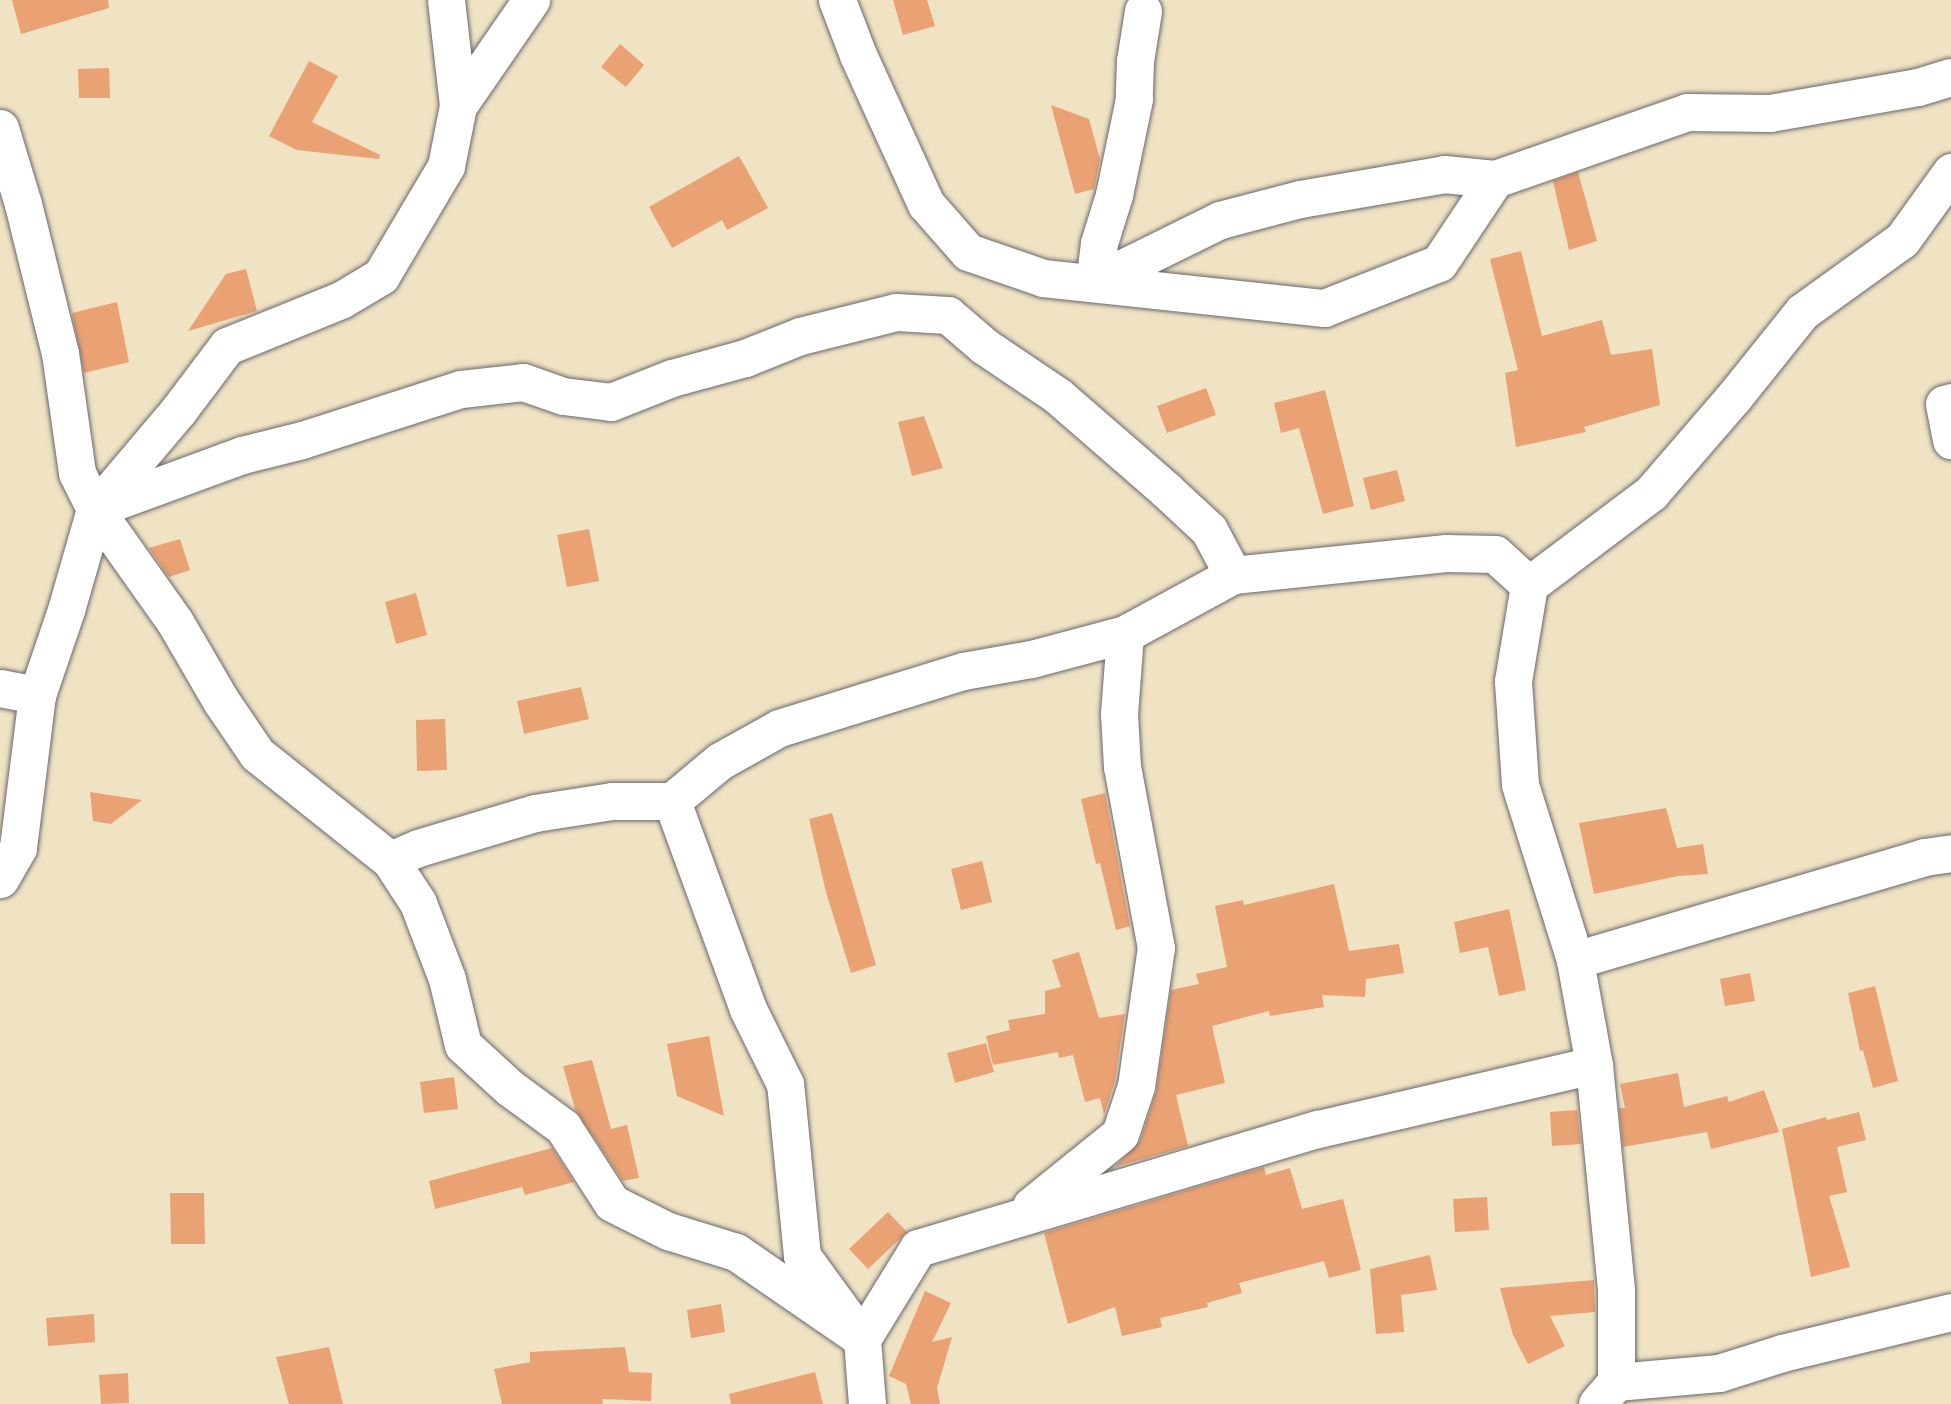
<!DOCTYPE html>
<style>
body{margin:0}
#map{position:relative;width:1951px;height:1404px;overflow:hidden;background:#efe3c4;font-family:"Gochi Hand",sans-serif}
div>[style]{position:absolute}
.building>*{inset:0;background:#eaa173}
.roads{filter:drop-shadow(0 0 2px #6a666b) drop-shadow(0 0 2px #6a666b)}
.street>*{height:37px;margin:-18.5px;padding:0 18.5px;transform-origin:18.5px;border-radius:18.5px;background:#fff}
span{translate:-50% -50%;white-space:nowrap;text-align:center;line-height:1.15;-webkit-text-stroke:7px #fbf7ec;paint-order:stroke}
</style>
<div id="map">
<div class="building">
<div style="clip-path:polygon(12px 0,108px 0,109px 8px,21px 34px)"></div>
<div style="clip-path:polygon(893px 0,927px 0,935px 26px,903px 35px)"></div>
<div style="clip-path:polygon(620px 44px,644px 65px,626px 87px,601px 67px)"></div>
<div style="clip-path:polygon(309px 61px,338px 76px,312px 122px,380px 155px,379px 159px,297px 150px,269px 136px)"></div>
<div style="clip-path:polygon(109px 68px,110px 98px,79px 98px,78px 69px)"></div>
<div style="clip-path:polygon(1051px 105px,1089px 119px,1100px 159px,1094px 189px,1075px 194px)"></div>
<div style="clip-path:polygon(739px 156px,768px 208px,727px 230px,722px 220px,672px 248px,649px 207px)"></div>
<div style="clip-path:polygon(1578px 172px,1597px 241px,1569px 250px,1553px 181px)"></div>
<div style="clip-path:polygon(1521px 251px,1542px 336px,1602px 320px,1611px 355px,1652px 349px,1660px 405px,1584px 427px,1586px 432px,1516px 447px,1505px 373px,1518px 370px,1490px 259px)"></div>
<div style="clip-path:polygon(246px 269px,257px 311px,188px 331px,226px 274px)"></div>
<div style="clip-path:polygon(117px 302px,129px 362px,84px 373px,72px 313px)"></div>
<div style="clip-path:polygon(1206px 388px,1216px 415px,1167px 433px,1157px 406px)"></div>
<div style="clip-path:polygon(1325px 390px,1354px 506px,1323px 514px,1299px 428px,1281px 433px,1274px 403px)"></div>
<div style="clip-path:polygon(924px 416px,943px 468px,912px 476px,898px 422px)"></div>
<div style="clip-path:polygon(1397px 470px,1405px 501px,1371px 510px,1363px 478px)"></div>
<div style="clip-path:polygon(589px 529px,599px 581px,567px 587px,557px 535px)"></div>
<div style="clip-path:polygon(180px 539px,190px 570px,169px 577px,149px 548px)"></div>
<div style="clip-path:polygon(416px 593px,427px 635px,396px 644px,385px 602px)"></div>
<div style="clip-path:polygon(581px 687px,589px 719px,524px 734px,517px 701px)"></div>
<div style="clip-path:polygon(445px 719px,447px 770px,417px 771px,416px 720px)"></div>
<div style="clip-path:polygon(90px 792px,142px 800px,111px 824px,93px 821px)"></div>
<div style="clip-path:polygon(1105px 793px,1130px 926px,1116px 930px,1100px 863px,1096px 864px,1081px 799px)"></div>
<div style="clip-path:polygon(1666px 808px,1677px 848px,1703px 844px,1708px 874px,1678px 876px,1594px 894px,1579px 823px)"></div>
<div style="clip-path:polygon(832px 813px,876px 965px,851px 973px,826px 892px,809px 819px)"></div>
<div style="clip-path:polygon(982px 861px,992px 902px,961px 910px,951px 869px)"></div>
<div style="clip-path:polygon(1334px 884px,1349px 951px,1399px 944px,1404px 973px,1366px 979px,1365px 997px,1322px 995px,1324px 1007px,1270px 1016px,1269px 1011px,1212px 1026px,1225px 1083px,1176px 1095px,1188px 1146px,1115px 1167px,1140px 1141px,1156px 1093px,1171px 990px,1199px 984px,1196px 974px,1227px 967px,1215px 906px,1243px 900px,1244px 905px)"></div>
<div style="clip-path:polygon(1509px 909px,1526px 990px,1499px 996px,1488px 947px,1460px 953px,1454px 922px)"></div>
<div style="clip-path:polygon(1079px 952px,1099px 1018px,1125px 1014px,1115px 1081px,1104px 1115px,1100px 1098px,1085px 1102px,1073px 1055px,1059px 1058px,1058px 1052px,993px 1065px,986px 1036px,1010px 1030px,1008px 1020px,1045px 1014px,1045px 991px,1061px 987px,1052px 960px)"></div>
<div style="clip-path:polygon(1750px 973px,1755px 1001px,1725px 1006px,1720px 979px)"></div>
<div style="clip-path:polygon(1875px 986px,1898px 1081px,1873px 1088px,1863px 1050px,1860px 1051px,1848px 993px)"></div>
<div style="clip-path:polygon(709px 1036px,724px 1116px,677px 1096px,667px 1044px)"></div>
<div style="clip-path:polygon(986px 1043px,994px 1072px,955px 1083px,947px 1053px)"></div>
<div style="clip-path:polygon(592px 1060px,611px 1129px,627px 1125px,639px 1178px,623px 1181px,575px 1109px,563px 1066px)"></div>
<div style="clip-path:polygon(1678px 1073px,1684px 1107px,1727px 1096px,1729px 1102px,1764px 1090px,1779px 1132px,1711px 1149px,1707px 1132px,1623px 1147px,1619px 1108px,1625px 1108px,1620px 1084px)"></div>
<div style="clip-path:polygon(454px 1077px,458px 1109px,424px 1113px,420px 1082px)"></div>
<div style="clip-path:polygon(1577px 1110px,1581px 1144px,1552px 1146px,1550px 1112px)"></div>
<div style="clip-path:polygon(1859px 1112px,1866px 1140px,1837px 1147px,1847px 1192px,1829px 1196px,1850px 1267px,1811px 1277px,1782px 1129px,1826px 1117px,1827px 1120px)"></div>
<div style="clip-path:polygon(552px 1148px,574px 1182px,525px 1195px,522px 1187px,435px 1209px,429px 1181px)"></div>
<div style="clip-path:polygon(1264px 1167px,1266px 1175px,1290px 1168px,1302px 1209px,1343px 1199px,1361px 1270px,1329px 1278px,1324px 1261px,1239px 1283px,1242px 1293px,1207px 1303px,1208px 1307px,1160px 1318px,1162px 1327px,1122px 1336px,1115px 1307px,1068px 1324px,1044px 1233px)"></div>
<div style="clip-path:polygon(170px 1193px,204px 1193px,205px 1244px,171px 1244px)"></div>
<div style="clip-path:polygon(1487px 1197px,1489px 1230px,1455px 1232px,1453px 1199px)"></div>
<div style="clip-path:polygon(888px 1212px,907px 1232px,868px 1269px,849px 1249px)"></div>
<div style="clip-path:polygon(1430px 1255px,1437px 1290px,1401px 1295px,1404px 1332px,1376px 1334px,1370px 1269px)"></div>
<div style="clip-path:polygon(1594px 1280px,1595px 1312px,1550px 1316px,1565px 1346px,1528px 1364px,1513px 1335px,1500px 1288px)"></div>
<div style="clip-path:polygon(925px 1291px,951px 1303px,932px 1342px,952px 1337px,937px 1388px,940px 1404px,911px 1404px,906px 1384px,889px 1376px)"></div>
<div style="clip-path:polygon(721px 1304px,725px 1332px,691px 1338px,687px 1310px)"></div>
<div style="clip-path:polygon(94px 1314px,95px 1342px,48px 1346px,46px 1318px)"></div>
<div style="clip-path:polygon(329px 1347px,343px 1404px,289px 1404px,276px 1357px)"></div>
<div style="clip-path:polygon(625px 1347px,629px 1372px,652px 1373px,651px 1401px,602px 1399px,603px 1404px,502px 1404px,494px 1369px,530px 1362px,530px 1352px)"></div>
<div style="clip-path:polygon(815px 1372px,823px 1404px,731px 1404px,729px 1394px)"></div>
<div style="clip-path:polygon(128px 1373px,129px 1403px,101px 1404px,99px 1375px)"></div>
</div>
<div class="roads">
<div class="street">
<div style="left:446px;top:0;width:107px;rotate:83.5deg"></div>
<div style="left:837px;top:0;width:59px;rotate:69.1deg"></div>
<div style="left:858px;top:55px;width:164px;rotate:65.5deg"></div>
<div style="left:926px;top:204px;width:64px;rotate:48.8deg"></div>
<div style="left:968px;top:252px;width:79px;rotate:19.1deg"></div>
<div style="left:1043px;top:278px;width:283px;rotate:6.1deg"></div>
<div style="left:1324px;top:308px;width:123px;rotate:-21.4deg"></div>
<div style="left:1439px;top:263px;width:101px;rotate:-56.3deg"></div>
<div style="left:1495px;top:179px;width:203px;rotate:-19.2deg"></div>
<div style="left:1687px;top:112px;width:83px;rotate:0.7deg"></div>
<div style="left:1770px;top:113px;width:150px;rotate:-10deg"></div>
<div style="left:1918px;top:87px;width:34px;rotate:-17deg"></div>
<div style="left:1143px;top:11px;width:51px;rotate:99.1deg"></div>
<div style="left:1135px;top:61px;width:38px;rotate:92deg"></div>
<div style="left:1134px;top:99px;width:98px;rotate:101.8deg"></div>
<div style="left:1114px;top:195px;width:50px;rotate:107.4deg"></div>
<div style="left:1099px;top:243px;width:39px;rotate:97deg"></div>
<div style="left:1094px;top:282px;width:140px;rotate:-26.2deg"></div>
<div style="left:1220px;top:220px;width:83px;rotate:-14.7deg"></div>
<div style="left:1300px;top:199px;width:146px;rotate:-9.8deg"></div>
<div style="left:1444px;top:174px;width:51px;rotate:5.6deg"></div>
<div style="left:0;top:128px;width:79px;rotate:73.2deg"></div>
<div style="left:23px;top:204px;width:154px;rotate:76.1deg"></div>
<div style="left:60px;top:353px;width:121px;rotate:81.9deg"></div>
<div style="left:77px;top:473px;width:40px;rotate:63.4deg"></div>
<div style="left:95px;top:509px;width:105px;rotate:106deg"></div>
<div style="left:66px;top:610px;width:90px;rotate:108.8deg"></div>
<div style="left:37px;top:695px;width:154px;rotate:97.1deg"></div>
<div style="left:18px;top:848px;width:36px;rotate:120deg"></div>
<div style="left:1951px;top:402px;width:7px;rotate:164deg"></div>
<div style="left:1944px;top:404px;width:37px;rotate:79deg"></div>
<div style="left:96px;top:508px;width:127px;rotate:-49.8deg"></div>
<div style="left:178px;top:411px;width:81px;rotate:-53deg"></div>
<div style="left:227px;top:346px;width:123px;rotate:-22deg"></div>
<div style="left:341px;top:300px;width:47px;rotate:-31deg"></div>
<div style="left:381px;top:276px;width:128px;rotate:-59.4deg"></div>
<div style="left:446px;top:166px;width:61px;rotate:-78.7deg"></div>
<div style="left:458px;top:106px;width:129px;rotate:-55.4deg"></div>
<div style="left:95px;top:509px;width:157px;rotate:-20.2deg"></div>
<div style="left:242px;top:455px;width:62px;rotate:-14deg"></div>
<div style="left:302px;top:440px;width:167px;rotate:-17.8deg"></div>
<div style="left:461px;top:389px;width:62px;rotate:-6.4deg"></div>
<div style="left:523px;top:382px;width:42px;rotate:19.3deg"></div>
<div style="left:563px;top:396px;width:48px;rotate:7.1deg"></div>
<div style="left:611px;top:402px;width:66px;rotate:-21.5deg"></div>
<div style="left:672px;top:378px;width:76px;rotate:-15.3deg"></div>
<div style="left:745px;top:358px;width:59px;rotate:-21.8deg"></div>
<div style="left:800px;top:336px;width:99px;rotate:-14deg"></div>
<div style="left:896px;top:312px;width:52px;rotate:3.3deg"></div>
<div style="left:948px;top:315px;width:48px;rotate:40.7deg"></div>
<div style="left:984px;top:346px;width:89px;rotate:34deg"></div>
<div style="left:1058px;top:396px;width:143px;rotate:41deg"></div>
<div style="left:1166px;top:490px;width:59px;rotate:42.9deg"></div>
<div style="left:1209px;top:530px;width:51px;rotate:61.9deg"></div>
<div style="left:95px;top:509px;width:138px;rotate:54.7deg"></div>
<div style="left:175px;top:622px;width:91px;rotate:59.8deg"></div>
<div style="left:221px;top:701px;width:64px;rotate:55.8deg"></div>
<div style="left:257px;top:754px;width:170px;rotate:38.6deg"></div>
<div style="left:390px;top:860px;width:51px;rotate:56.9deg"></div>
<div style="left:418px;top:903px;width:81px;rotate:69.1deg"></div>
<div style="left:447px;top:979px;width:68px;rotate:76.4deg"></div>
<div style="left:463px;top:1045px;width:64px;rotate:42.5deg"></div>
<div style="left:510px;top:1088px;width:66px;rotate:36.3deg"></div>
<div style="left:563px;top:1127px;width:90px;rotate:57.2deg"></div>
<div style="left:612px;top:1203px;width:63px;rotate:26.6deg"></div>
<div style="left:668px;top:1231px;width:71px;rotate:17.2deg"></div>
<div style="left:736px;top:1252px;width:153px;rotate:34.6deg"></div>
<div style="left:0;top:688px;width:38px;rotate:11deg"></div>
<div style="left:390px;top:860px;width:30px;rotate:-23deg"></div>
<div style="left:418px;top:848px;width:122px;rotate:-16.7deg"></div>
<div style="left:535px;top:813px;width:78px;rotate:-8.9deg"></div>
<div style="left:612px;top:801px;width:60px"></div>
<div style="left:1575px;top:960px;width:184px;rotate:-107.4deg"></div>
<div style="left:1520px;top:784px;width:103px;rotate:-93.9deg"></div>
<div style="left:1513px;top:681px;width:97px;rotate:-80.5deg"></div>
<div style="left:1529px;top:585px;width:153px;rotate:-37deg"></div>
<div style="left:1651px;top:493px;width:127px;rotate:-49.2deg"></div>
<div style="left:1734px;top:397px;width:109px;rotate:-51.3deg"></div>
<div style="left:1802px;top:312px;width:123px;rotate:-35.8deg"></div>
<div style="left:1902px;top:240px;width:84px;rotate:-54.2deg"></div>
<div style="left:1594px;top:1065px;width:226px;rotate:84.4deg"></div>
<div style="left:1616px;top:1290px;width:92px;rotate:90deg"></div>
<div style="left:1616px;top:1382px;width:29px;rotate:131deg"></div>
<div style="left:1031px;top:1206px;width:114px;rotate:-39deg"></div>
<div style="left:1120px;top:1134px;width:51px;rotate:-71.6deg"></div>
<div style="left:1136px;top:1086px;width:139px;rotate:-81.8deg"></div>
<div style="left:1156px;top:948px;width:184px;rotate:-100.6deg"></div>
<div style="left:1122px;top:767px;width:53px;rotate:-93.2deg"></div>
<div style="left:1119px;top:714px;width:80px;rotate:-85.7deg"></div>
<div style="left:1125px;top:634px;width:123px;rotate:-28.6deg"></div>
<div style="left:1233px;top:575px;width:214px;rotate:-5.9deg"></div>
<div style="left:1446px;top:553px;width:49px;rotate:1.2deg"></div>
<div style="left:1495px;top:554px;width:46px;rotate:42.4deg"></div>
<div style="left:845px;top:1315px;width:73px;rotate:-126.1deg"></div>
<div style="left:802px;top:1256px;width:173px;rotate:-95.6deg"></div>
<div style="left:785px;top:1084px;width:84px;rotate:-116.3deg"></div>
<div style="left:748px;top:1009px;width:221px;rotate:-110.1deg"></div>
<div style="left:672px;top:801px;width:62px;rotate:-39.8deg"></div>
<div style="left:720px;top:761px;width:68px;rotate:-29.2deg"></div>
<div style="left:779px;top:728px;width:193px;rotate:-17.2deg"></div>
<div style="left:963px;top:671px;width:69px;rotate:-10deg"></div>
<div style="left:1031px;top:659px;width:97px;rotate:-14.9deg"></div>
<div style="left:1616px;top:1382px;width:103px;rotate:-5deg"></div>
<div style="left:1719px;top:1373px;width:66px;rotate:-17.6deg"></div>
<div style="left:1782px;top:1353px;width:174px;rotate:-13.6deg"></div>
<div style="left:867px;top:1404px;width:65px;rotate:-94.4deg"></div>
<div style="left:862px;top:1339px;width:107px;rotate:-58.4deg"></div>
<div style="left:918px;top:1248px;width:417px;rotate:-16.6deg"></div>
<div style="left:1318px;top:1129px;width:283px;rotate:-13.1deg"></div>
<div style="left:1594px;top:1065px;width:107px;rotate:-100.3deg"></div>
<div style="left:1575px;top:960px;width:364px;rotate:-16.4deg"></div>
<div style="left:1924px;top:857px;width:27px;rotate:-8deg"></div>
</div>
</div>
</div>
